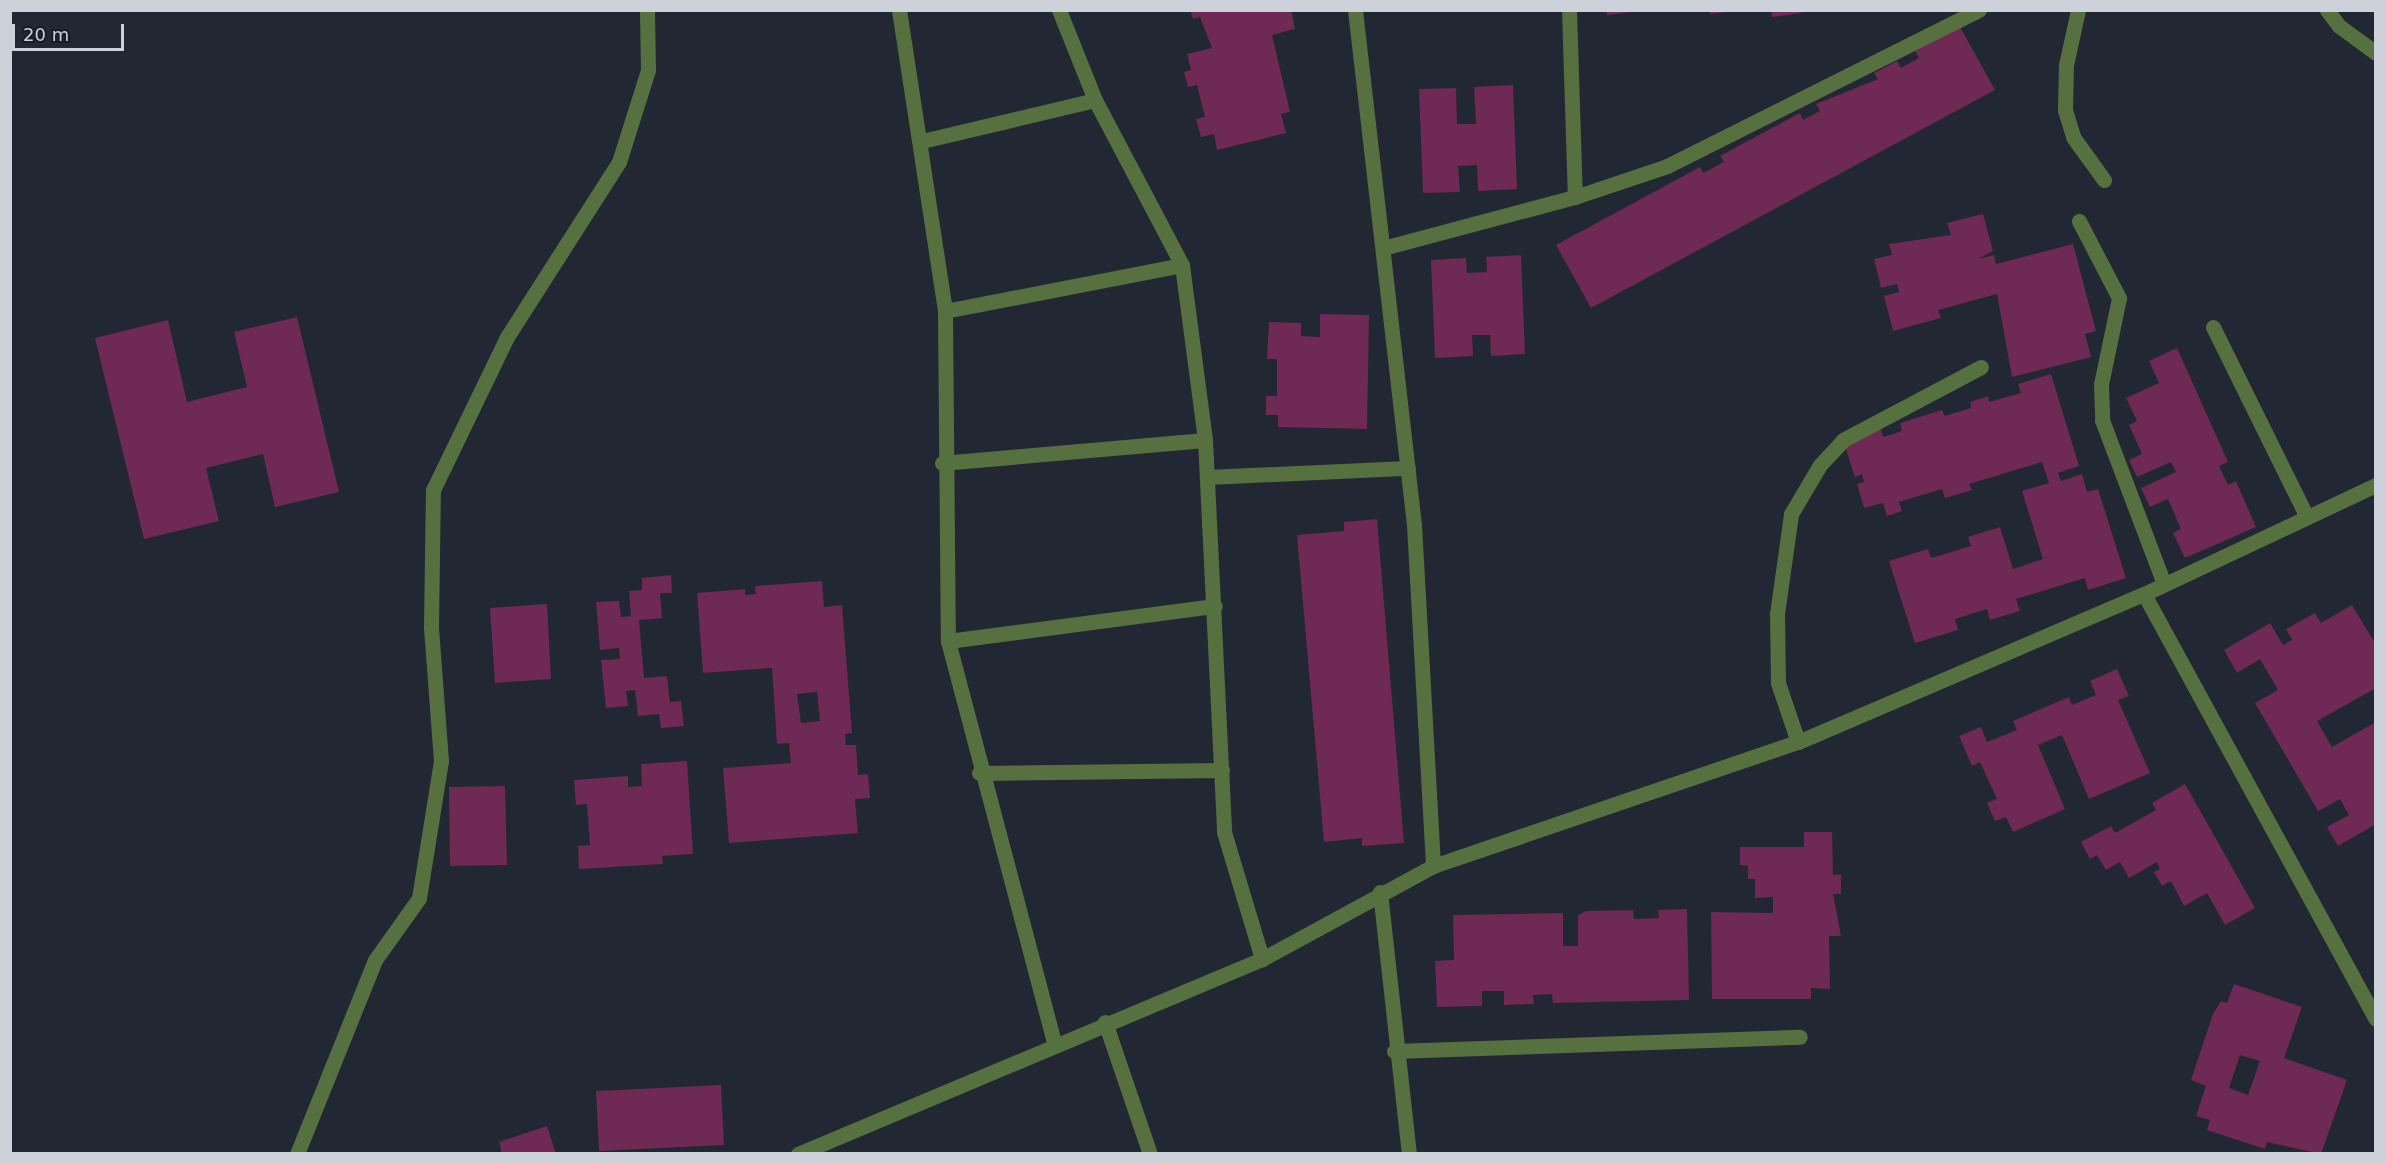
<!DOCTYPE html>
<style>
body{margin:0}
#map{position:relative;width:2386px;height:1164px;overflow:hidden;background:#212733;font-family:"DejaVu Sans",sans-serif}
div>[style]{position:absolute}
.building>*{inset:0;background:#6e2955}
.minor>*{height:15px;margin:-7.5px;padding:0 7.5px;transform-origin:7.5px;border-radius:7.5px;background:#577040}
span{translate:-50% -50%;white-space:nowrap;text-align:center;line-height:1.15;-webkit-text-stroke:6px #171d29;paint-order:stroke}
.frame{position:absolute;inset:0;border:12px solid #cdd1d9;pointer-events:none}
.scale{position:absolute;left:12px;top:24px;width:112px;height:27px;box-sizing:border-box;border:3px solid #cdd1d9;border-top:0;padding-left:8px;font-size:18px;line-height:21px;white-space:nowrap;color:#cdd1d9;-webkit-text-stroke:4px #171d29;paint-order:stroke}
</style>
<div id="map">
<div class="building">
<div style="clip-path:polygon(1190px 10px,1291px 10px,1295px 29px,1272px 35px,1290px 112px,1281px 114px,1286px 133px,1217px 150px,1214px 134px,1201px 137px,1196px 119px,1205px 117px,1197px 85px,1188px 87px,1184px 72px,1191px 70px,1187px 54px,1212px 48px,1200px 17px,1193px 19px)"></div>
<div style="clip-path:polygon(1606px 10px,1631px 10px,1631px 12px,1607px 15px)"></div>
<div style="clip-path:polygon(1710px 10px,1725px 10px,1725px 12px,1710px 14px)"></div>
<div style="clip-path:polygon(1771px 10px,1801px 10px,1801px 13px,1772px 17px)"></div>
<div style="clip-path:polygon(1960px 27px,1995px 90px,1591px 308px,1556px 245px,1700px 167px,1703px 173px,1724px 162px,1720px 156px,1800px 113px,1803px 120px,1820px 111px,1816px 104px,1878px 79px,1874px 73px,1897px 61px,1901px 68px,1919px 58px,1915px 51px)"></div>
<div style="clip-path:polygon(1513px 85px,1517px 189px,1478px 191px,1477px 165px,1458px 166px,1460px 192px,1423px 193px,1419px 89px,1456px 88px,1457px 124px,1476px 124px,1474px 87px)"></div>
<div style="clip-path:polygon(1983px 214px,1993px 251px,1978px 259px,1994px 255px,1996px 264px,2073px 244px,2096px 331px,2085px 334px,2091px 357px,2012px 377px,1997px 294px,1938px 310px,1941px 318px,1893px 331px,1884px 296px,1899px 292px,1897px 284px,1881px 288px,1874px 259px,1892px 255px,1889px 244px,1951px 235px,1947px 223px)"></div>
<div style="clip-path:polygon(1521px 255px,1525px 354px,1491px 356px,1490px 335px,1472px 335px,1473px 356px,1435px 358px,1431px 260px,1466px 258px,1467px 273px,1487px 272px,1486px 257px)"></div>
<div style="clip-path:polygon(1320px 314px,1369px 315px,1367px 429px,1278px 427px,1278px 415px,1266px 415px,1266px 396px,1277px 396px,1277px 359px,1267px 359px,1269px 322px,1301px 323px,1301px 336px,1320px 337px)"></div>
<div style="clip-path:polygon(297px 317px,339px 492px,275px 507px,263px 454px,206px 468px,219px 521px,144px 539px,95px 338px,168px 320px,187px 402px,247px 387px,234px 332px)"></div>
<div style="clip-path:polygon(2177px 348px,2228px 462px,2219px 466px,2228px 485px,2236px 481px,2256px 527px,2185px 558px,2173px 533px,2181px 529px,2168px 499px,2150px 507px,2141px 488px,2176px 472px,2171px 462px,2137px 477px,2129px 460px,2142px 454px,2129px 425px,2137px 421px,2126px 398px,2159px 383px,2149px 361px)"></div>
<div style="clip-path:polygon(2051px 374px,2079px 466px,2058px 473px,2061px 481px,2082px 474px,2087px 492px,2098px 489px,2126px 578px,2088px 590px,2085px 578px,2016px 599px,2020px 611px,1990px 620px,1987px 609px,1955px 619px,1958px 630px,1915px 643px,1889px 561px,1928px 549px,1931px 558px,1971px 546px,1968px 537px,2000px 527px,2013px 569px,2043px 559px,2022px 491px,2049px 483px,2042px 462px,1969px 484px,1972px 490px,1945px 498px,1942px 489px,1899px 502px,1902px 511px,1887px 516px,1883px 503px,1864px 508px,1857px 484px,1864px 482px,1862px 474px,1855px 477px,1845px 446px,1881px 429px,1883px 437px,1902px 431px,1900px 423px,1942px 410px,1945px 416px,1971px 408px,1970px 402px,1988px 396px,1989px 402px,2021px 393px,2018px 384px)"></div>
<div style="clip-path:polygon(1377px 519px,1404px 843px,1362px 846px,1362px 838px,1324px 842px,1297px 535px,1344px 531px,1344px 522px)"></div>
<div style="clip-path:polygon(671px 575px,672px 593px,660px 593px,662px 618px,639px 620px,644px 678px,667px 676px,670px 702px,681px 701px,684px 726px,661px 728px,659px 714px,638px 716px,635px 690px,626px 691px,628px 706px,606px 708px,601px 660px,620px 659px,619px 648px,600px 650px,596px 602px,619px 601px,621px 617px,631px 616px,629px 591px,642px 590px,642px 578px)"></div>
<div style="clip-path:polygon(evenodd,822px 581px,824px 607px,842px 605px,852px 733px,845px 734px,846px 745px,856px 745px,858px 775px,868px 774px,870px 798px,855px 799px,858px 833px,729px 843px,723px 768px,791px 763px,789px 743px,777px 744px,772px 668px,703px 673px,697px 593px,745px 589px,745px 595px,756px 594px,755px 586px,822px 581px,817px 692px,820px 721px,801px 723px,797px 694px,817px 692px)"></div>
<div style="clip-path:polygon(547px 604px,551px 679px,495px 683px,490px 608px)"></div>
<div style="clip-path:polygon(2352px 605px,2376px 645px,2376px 688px,2317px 721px,2332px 747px,2376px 722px,2376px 824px,2338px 846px,2327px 827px,2349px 815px,2340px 799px,2318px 811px,2255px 703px,2278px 690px,2260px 659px,2237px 673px,2224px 650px,2270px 623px,2283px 645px,2292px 640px,2286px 629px,2315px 613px,2321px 623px)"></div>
<div style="clip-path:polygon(2117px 669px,2129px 696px,2118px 700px,2150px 773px,2089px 799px,2062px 735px,2038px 745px,2065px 809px,2013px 832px,2006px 817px,1995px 821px,1987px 803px,1997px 799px,1980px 762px,1972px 766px,1959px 736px,1981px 727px,1987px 742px,2017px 730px,2013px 721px,2069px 697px,2072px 705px,2096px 695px,2090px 681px)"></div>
<div style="clip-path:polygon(687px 761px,693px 854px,662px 856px,663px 864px,579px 869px,578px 846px,590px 845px,587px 804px,576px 805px,574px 780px,628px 776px,628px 787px,642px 786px,641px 764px)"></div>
<div style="clip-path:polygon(2185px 784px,2255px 908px,2225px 925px,2207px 893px,2184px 906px,2171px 881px,2162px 886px,2154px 872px,2160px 869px,2157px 862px,2129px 878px,2120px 862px,2106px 870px,2097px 855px,2090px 859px,2081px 842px,2111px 826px,2115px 833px,2156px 810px,2152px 803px)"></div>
<div style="clip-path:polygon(505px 786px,507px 865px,450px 866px,449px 787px)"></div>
<div style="clip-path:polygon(1804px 832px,1832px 832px,1833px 875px,1841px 874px,1841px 894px,1833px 894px,1841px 936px,1829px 936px,1830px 989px,1811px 988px,1811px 999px,1712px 999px,1711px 912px,1773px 913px,1773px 897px,1755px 898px,1755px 879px,1748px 879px,1748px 866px,1740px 865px,1740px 847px,1804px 847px)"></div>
<div style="clip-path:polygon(1687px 909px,1689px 1000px,1553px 1003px,1552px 994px,1533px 995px,1534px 1004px,1504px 1005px,1504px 991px,1482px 991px,1482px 1006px,1437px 1007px,1435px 961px,1454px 960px,1453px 915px,1563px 913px,1563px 946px,1578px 946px,1578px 915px,1587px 911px,1633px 910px,1634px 919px,1659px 918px,1658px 910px)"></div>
<div style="clip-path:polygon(evenodd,2234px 984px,2302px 1007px,2284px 1058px,2347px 1080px,2321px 1154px,2267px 1142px,2265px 1149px,2207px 1130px,2210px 1120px,2196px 1116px,2206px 1086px,2191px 1080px,2213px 1014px,2221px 1001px,2227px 1003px,2234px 984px,2240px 1055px,2260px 1061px,2248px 1095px,2229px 1088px,2240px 1055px)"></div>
<div style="clip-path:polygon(721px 1085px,724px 1145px,599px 1151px,596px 1091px)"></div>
<div style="clip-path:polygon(547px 1126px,556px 1154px,502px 1154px,499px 1142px)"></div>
</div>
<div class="minor">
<div style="left:899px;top:10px;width:304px;rotate:81.3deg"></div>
<div style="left:945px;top:311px;width:330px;rotate:89.5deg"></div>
<div style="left:948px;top:641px;width:416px;rotate:75.2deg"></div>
<div style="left:1059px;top:10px;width:97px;rotate:68.2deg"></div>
<div style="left:1095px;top:100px;width:187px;rotate:62.2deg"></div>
<div style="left:1182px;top:265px;width:177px;rotate:82.5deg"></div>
<div style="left:1205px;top:440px;width:392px;rotate:87.2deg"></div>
<div style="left:1224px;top:832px;width:133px;rotate:73.3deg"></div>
<div style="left:1355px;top:10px;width:518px;rotate:83.46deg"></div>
<div style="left:1414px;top:525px;width:342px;rotate:86.8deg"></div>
<div style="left:1569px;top:10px;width:187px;rotate:88.2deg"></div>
<div style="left:2078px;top:10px;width:56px;rotate:102.3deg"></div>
<div style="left:2066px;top:65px;width:45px;rotate:91.3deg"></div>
<div style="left:2065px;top:110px;width:28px;rotate:73deg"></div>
<div style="left:2073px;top:137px;width:53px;rotate:54.2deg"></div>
<div style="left:2327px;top:10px;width:20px;rotate:53deg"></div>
<div style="left:2339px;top:26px;width:46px;rotate:36.1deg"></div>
<div style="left:922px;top:141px;width:178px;rotate:-13.3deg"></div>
<div style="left:2079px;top:221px;width:87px;rotate:62.5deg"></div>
<div style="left:2119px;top:298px;width:88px;rotate:101.8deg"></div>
<div style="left:2101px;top:384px;width:36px;rotate:88deg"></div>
<div style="left:2102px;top:420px;width:175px;rotate:69.3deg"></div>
<div style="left:1383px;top:248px;width:199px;rotate:-14.9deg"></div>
<div style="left:1575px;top:197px;width:97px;rotate:-18.6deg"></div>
<div style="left:1667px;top:166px;width:349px;rotate:-26.6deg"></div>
<div style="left:945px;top:311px;width:241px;rotate:-11deg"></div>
<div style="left:2213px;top:327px;width:212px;rotate:63.7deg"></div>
<div style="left:942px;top:463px;width:264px;rotate:-5deg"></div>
<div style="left:1207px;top:477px;width:201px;rotate:-2.6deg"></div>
<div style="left:2144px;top:594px;width:484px;rotate:61.4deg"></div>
<div style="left:948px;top:641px;width:269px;rotate:-7.5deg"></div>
<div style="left:1798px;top:742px;width:62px;rotate:-108.7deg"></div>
<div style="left:1778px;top:683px;width:69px;rotate:-90.8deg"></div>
<div style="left:1777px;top:614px;width:101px;rotate:-82deg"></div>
<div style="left:1791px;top:514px;width:57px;rotate:-59.4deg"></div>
<div style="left:1820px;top:465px;width:34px;rotate:-47deg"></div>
<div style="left:1843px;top:440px;width:156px;rotate:-27.9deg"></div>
<div style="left:979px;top:773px;width:243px;rotate:-0.7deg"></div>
<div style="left:1380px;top:892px;width:264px;rotate:83.7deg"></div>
<div style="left:1105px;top:1022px;width:139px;rotate:71.2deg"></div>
<div style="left:1394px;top:1051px;width:406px;rotate:-2deg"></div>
<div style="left:297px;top:1154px;width:209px;rotate:-68.1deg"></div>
<div style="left:375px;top:960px;width:76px;rotate:-54.6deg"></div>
<div style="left:419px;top:898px;width:139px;rotate:-80.9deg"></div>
<div style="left:441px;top:761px;width:134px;rotate:-94.3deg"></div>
<div style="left:431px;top:627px;width:137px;rotate:-89.2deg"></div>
<div style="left:433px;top:490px;width:170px;rotate:-64.2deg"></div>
<div style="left:507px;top:337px;width:208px;rotate:-57.4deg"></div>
<div style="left:619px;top:162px;width:96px;rotate:-72.5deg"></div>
<div style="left:648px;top:70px;width:60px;rotate:-91deg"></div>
<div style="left:798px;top:1154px;width:503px;rotate:-22.8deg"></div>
<div style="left:1262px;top:959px;width:195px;rotate:-28.5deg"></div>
<div style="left:1433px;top:866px;width:385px;rotate:-18.8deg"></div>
<div style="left:1798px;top:742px;width:376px;rotate:-23.2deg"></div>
<div style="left:2144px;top:594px;width:256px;rotate:-25.2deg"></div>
</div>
<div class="frame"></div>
<div class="scale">20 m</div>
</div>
